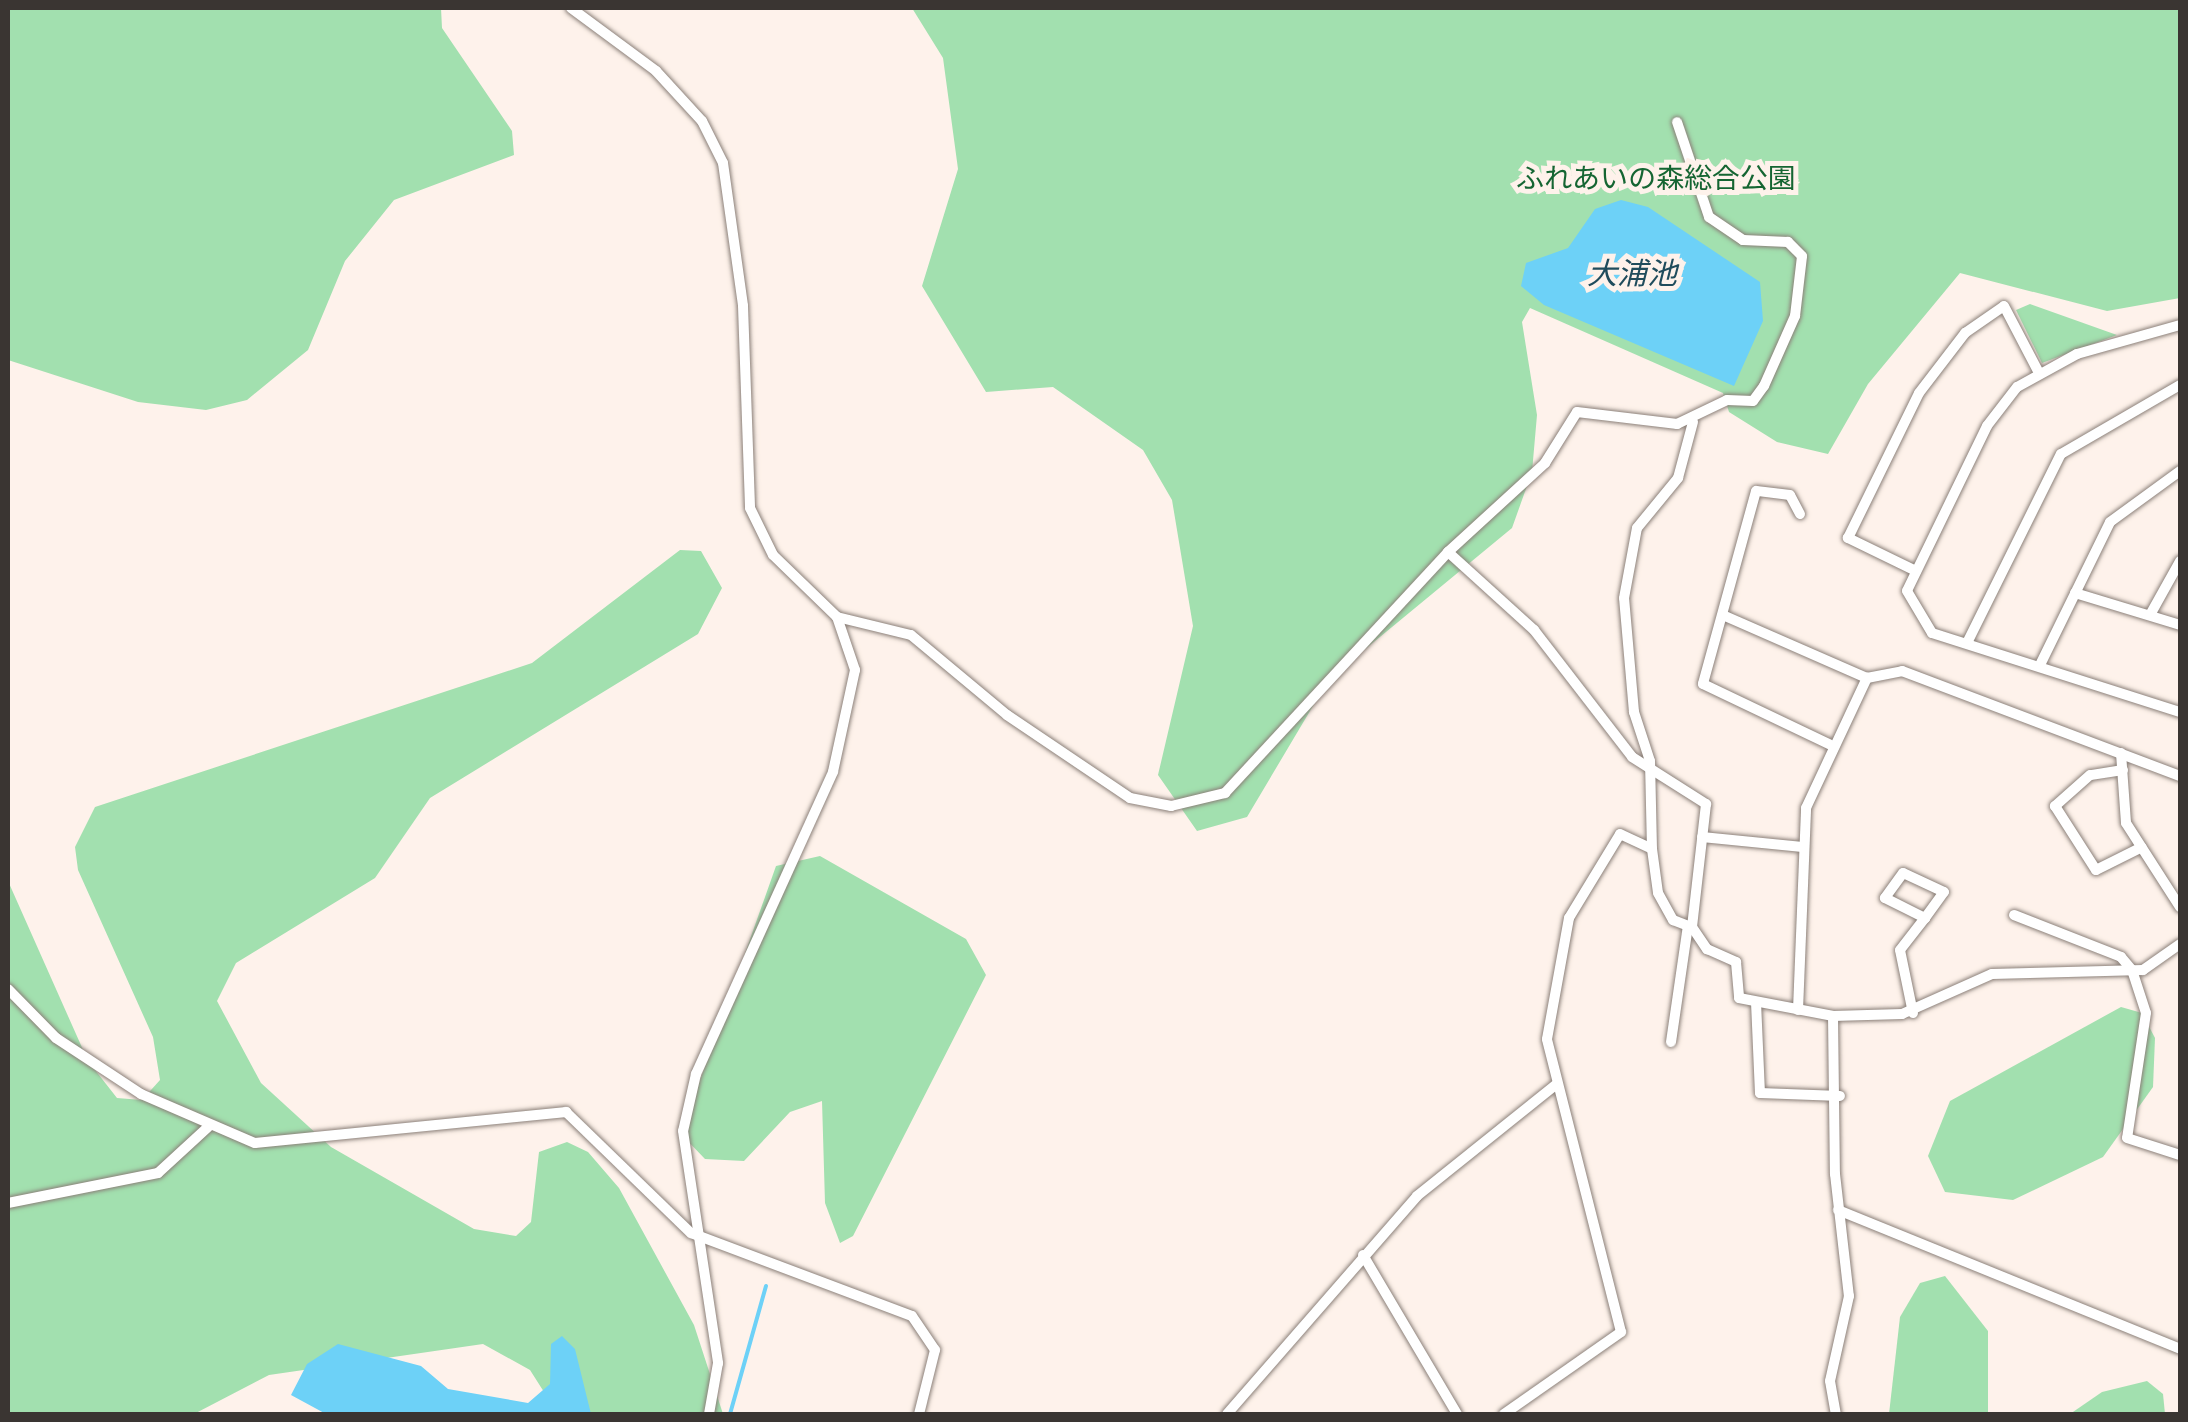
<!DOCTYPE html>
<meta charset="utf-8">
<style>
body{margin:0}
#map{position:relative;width:2188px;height:1422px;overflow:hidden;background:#fef2eb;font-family:Figtree,"Noto Sans JP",sans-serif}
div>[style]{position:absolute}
.green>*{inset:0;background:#a2e0af}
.water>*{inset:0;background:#6dd1f7}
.stream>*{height:4px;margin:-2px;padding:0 2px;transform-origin:2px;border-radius:2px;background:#6dd1f7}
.roads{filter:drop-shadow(0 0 2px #8b8079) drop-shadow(0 0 2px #8b8079)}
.street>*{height:10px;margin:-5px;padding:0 5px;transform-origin:5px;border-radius:5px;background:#fff}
span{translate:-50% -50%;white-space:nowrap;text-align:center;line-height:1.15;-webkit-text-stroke:10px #fef2eb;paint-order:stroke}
.park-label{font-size:28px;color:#156532}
.water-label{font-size:30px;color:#204c5c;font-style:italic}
.frame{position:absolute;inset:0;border:10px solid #3a3532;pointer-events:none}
</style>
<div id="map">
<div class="green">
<div style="clip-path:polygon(8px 8px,441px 8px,442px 28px,512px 131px,514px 155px,394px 200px,345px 261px,308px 350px,247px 400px,206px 410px,138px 402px,8px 360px)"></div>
<div style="clip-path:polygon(912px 8px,2180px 8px,2180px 298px,2107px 311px,1960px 273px,1868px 384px,1828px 454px,1777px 442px,1729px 412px,1723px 393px,1530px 308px,1522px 322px,1537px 415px,1532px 472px,1512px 528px,1329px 679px,1247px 817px,1197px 831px,1158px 775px,1193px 626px,1172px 500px,1143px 450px,1053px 387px,986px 392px,922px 286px,958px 169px,943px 58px)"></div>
<div style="clip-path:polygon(2030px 304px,2117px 335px,2042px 363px,2016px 310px)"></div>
<div style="clip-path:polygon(680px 550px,701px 551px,722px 588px,698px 634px,430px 798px,375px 878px,236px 963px,217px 1001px,261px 1083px,331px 1147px,474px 1229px,516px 1236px,531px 1222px,539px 1152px,567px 1142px,588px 1152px,619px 1188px,694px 1325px,723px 1414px,558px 1414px,530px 1370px,483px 1344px,269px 1375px,194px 1414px,8px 1414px,8px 881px,88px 1061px,117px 1098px,142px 1100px,160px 1080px,153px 1037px,78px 870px,75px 847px,95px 807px,532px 663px)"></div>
<div style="clip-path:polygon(820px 856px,966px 939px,986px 975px,853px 1236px,840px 1243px,825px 1203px,822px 1101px,790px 1112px,744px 1161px,705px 1159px,681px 1134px,776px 866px)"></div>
<div style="clip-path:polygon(2121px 1007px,2142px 1013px,2155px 1038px,2153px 1087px,2103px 1157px,2013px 1200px,1945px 1192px,1928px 1156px,1950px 1101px)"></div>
<div style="clip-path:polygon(1945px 1276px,1988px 1331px,1988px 1414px,1889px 1414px,1900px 1317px,1920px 1283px)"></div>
<div style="clip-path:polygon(2147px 1381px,2163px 1394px,2165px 1414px,2070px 1414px,2102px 1392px)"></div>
</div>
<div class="water">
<div style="clip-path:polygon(1621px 200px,1648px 207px,1760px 282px,1763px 321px,1734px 386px,1544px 305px,1521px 286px,1526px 263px,1568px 248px,1595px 209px)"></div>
<div style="clip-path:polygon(562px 1336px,575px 1349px,591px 1414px,326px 1414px,291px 1395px,307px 1364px,338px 1344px,421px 1366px,448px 1389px,528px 1403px,550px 1384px,551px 1344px)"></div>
</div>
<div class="stream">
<div style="left:730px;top:1414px;width:133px;rotate:-74.3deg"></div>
</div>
<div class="roads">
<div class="street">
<div style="left:571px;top:8px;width:106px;rotate:36.5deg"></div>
<div style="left:656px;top:71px;width:68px;rotate:47.4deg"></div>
<div style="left:702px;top:121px;width:47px;rotate:63.4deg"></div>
<div style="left:723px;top:163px;width:144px;rotate:82deg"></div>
<div style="left:743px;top:306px;width:202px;rotate:88deg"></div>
<div style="left:750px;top:508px;width:52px;rotate:63.9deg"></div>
<div style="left:773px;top:555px;width:89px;rotate:44.1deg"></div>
<div style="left:837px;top:617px;width:56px;rotate:71.2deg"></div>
<div style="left:855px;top:670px;width:104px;rotate:102.2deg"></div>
<div style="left:833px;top:772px;width:332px;rotate:114.4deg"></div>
<div style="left:696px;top:1074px;width:58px;rotate:102.8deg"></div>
<div style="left:683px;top:1131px;width:235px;rotate:81.4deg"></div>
<div style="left:718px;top:1363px;width:52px;rotate:100deg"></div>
<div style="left:2180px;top:325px;width:107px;rotate:164.3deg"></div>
<div style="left:2077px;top:354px;width:68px;rotate:151.2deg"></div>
<div style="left:2017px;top:387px;width:49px;rotate:127.6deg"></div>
<div style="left:1987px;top:426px;width:183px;rotate:115.9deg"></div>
<div style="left:1907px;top:591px;width:49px;rotate:59.2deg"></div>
<div style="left:1932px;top:633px;width:260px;rotate:17.7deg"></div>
<div style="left:1800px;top:514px;width:21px;rotate:-118deg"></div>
<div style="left:1790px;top:495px;width:34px;rotate:-173deg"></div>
<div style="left:1756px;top:491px;width:200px;rotate:105.4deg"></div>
<div style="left:1703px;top:684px;width:140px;rotate:25.5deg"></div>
<div style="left:1448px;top:552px;width:116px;rotate:42.2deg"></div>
<div style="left:1534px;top:630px;width:160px;rotate:52.3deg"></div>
<div style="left:1632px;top:757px;width:88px;rotate:32.4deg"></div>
<div style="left:1706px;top:804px;width:124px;rotate:96.5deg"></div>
<div style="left:1692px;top:927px;width:27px;rotate:56deg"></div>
<div style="left:1707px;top:949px;width:32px;rotate:24deg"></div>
<div style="left:1736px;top:962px;width:36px;rotate:85deg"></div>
<div style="left:1739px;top:998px;width:96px;rotate:10.8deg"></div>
<div style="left:1833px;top:1016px;width:69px;rotate:-1.7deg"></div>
<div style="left:1902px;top:1014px;width:98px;rotate:-24deg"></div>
<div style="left:1992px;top:974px;width:151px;rotate:-1.5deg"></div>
<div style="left:2143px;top:970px;width:45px;rotate:-35.1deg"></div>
<div style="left:1916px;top:571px;width:76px;rotate:-154.1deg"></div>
<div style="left:1848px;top:538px;width:161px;rotate:-63.9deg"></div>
<div style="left:1919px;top:393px;width:76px;rotate:-52.5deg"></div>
<div style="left:1965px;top:333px;width:47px;rotate:-34.7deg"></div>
<div style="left:2004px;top:306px;width:76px;rotate:62.4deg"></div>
<div style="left:2075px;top:593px;width:110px;rotate:16.9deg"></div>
<div style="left:2150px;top:615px;width:62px;rotate:-60.9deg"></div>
<div style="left:1725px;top:616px;width:155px;rotate:23.6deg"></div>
<div style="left:837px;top:617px;width:76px;rotate:13.7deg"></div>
<div style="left:911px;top:635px;width:125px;rotate:39.8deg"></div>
<div style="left:1007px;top:715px;width:148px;rotate:34deg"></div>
<div style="left:1130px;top:798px;width:42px;rotate:11deg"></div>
<div style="left:1171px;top:806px;width:56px;rotate:-13.5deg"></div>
<div style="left:1225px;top:793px;width:328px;rotate:-47.2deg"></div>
<div style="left:1448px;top:552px;width:132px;rotate:-42.5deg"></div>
<div style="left:1545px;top:463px;width:60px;rotate:-57.9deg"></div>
<div style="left:1577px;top:412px;width:101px;rotate:6.8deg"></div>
<div style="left:1677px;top:424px;width:55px;rotate:-25.6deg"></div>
<div style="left:1727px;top:400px;width:26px;rotate:2deg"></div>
<div style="left:1753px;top:401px;width:19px;rotate:-54deg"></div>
<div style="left:1764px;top:386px;width:77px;rotate:-66.1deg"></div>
<div style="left:1795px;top:316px;width:60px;rotate:-83.3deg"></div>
<div style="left:1802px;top:256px;width:20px;rotate:-135deg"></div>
<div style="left:1788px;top:242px;width:45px;rotate:-177.5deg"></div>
<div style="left:1743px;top:240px;width:41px;rotate:-145.9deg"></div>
<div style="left:1709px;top:217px;width:100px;rotate:-108.6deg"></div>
<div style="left:1967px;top:643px;width:211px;rotate:-63.6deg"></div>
<div style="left:2061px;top:454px;width:138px;rotate:-30.1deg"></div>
<div style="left:2040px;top:665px;width:159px;rotate:-63.9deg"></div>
<div style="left:2110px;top:522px;width:87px;rotate:-36.1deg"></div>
<div style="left:2121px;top:753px;width:70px;rotate:85.9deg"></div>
<div style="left:2126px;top:823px;width:100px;rotate:57.3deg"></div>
<div style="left:2123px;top:770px;width:33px;rotate:171deg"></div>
<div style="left:2090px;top:775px;width:47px;rotate:138.5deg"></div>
<div style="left:2055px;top:806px;width:76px;rotate:57.4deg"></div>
<div style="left:2096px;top:870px;width:51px;rotate:-26.6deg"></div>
<div style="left:1702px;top:837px;width:101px;rotate:5.7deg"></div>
<div style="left:1652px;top:849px;width:44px;rotate:82.2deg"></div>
<div style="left:1658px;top:893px;width:31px;rotate:61deg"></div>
<div style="left:1673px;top:920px;width:19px;rotate:21deg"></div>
<div style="left:2014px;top:915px;width:115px;rotate:21.4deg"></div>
<div style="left:2121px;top:957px;width:17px;rotate:50deg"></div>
<div style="left:2132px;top:970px;width:45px;rotate:72deg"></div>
<div style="left:2146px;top:1013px;width:126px;rotate:98.6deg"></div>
<div style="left:2127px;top:1138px;width:56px;rotate:17.8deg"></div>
<div style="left:8px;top:989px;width:69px;rotate:45.6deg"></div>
<div style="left:56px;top:1038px;width:102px;rotate:33.4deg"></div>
<div style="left:141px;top:1094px;width:124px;rotate:23.3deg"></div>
<div style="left:255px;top:1143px;width:313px;rotate:-5.7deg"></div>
<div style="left:566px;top:1112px;width:174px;rotate:44.1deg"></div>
<div style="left:691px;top:1233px;width:236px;rotate:20.6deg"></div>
<div style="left:912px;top:1316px;width:41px;rotate:55.9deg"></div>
<div style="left:935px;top:1350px;width:66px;rotate:104deg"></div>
<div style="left:1756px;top:1002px;width:91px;rotate:87.5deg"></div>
<div style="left:1760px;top:1093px;width:80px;rotate:2.1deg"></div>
<div style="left:1798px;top:1010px;width:202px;rotate:-87.7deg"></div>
<div style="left:1806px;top:808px;width:144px;rotate:-64.9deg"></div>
<div style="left:1867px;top:678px;width:36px;rotate:-11deg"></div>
<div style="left:1902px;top:671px;width:297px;rotate:20.7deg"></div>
<div style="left:1913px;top:1013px;width:64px;rotate:-101.7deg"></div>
<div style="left:1900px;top:950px;width:41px;rotate:-52deg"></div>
<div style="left:1925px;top:918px;width:32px;rotate:-54deg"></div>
<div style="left:1944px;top:892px;width:45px;rotate:-155.1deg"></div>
<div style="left:1903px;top:873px;width:31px;rotate:126deg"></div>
<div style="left:1885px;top:898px;width:45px;rotate:26.6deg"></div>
<div style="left:1833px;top:1016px;width:158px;rotate:89.3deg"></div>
<div style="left:1835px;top:1174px;width:123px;rotate:83.5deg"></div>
<div style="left:1849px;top:1296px;width:87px;rotate:102.6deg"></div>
<div style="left:1830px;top:1381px;width:34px;rotate:80deg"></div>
<div style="left:1671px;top:1042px;width:117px;rotate:-81.7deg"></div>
<div style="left:8px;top:1203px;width:153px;rotate:-11.3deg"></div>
<div style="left:158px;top:1173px;width:68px;rotate:-42.6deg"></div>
<div style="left:1838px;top:1210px;width:369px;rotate:22.1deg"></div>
<div style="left:1363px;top:1255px;width:185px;rotate:59.4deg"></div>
<div style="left:1227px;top:1414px;width:289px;rotate:-48.9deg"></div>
<div style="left:1417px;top:1196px;width:179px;rotate:-38.7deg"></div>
<div style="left:1504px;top:1414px;width:143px;rotate:-35deg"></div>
<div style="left:1621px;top:1332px;width:302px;rotate:-104.2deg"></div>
<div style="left:1547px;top:1039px;width:123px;rotate:-79.7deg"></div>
<div style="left:1569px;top:918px;width:98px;rotate:-58.7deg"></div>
<div style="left:1620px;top:834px;width:35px;rotate:25deg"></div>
<div style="left:1652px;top:849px;width:88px;rotate:-91.3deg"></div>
<div style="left:1650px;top:761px;width:52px;rotate:-108.1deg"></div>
<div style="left:1634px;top:712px;width:114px;rotate:-95deg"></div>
<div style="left:1624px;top:598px;width:71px;rotate:-79.5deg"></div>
<div style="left:1637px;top:528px;width:65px;rotate:-50.6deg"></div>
<div style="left:1678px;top:478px;width:58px;rotate:-75deg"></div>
</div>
</div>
<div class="park-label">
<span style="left:1656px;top:178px">ふれあいの森総合公園</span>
</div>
<div class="water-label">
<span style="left:1632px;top:274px">大浦池</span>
</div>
<div class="frame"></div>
</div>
